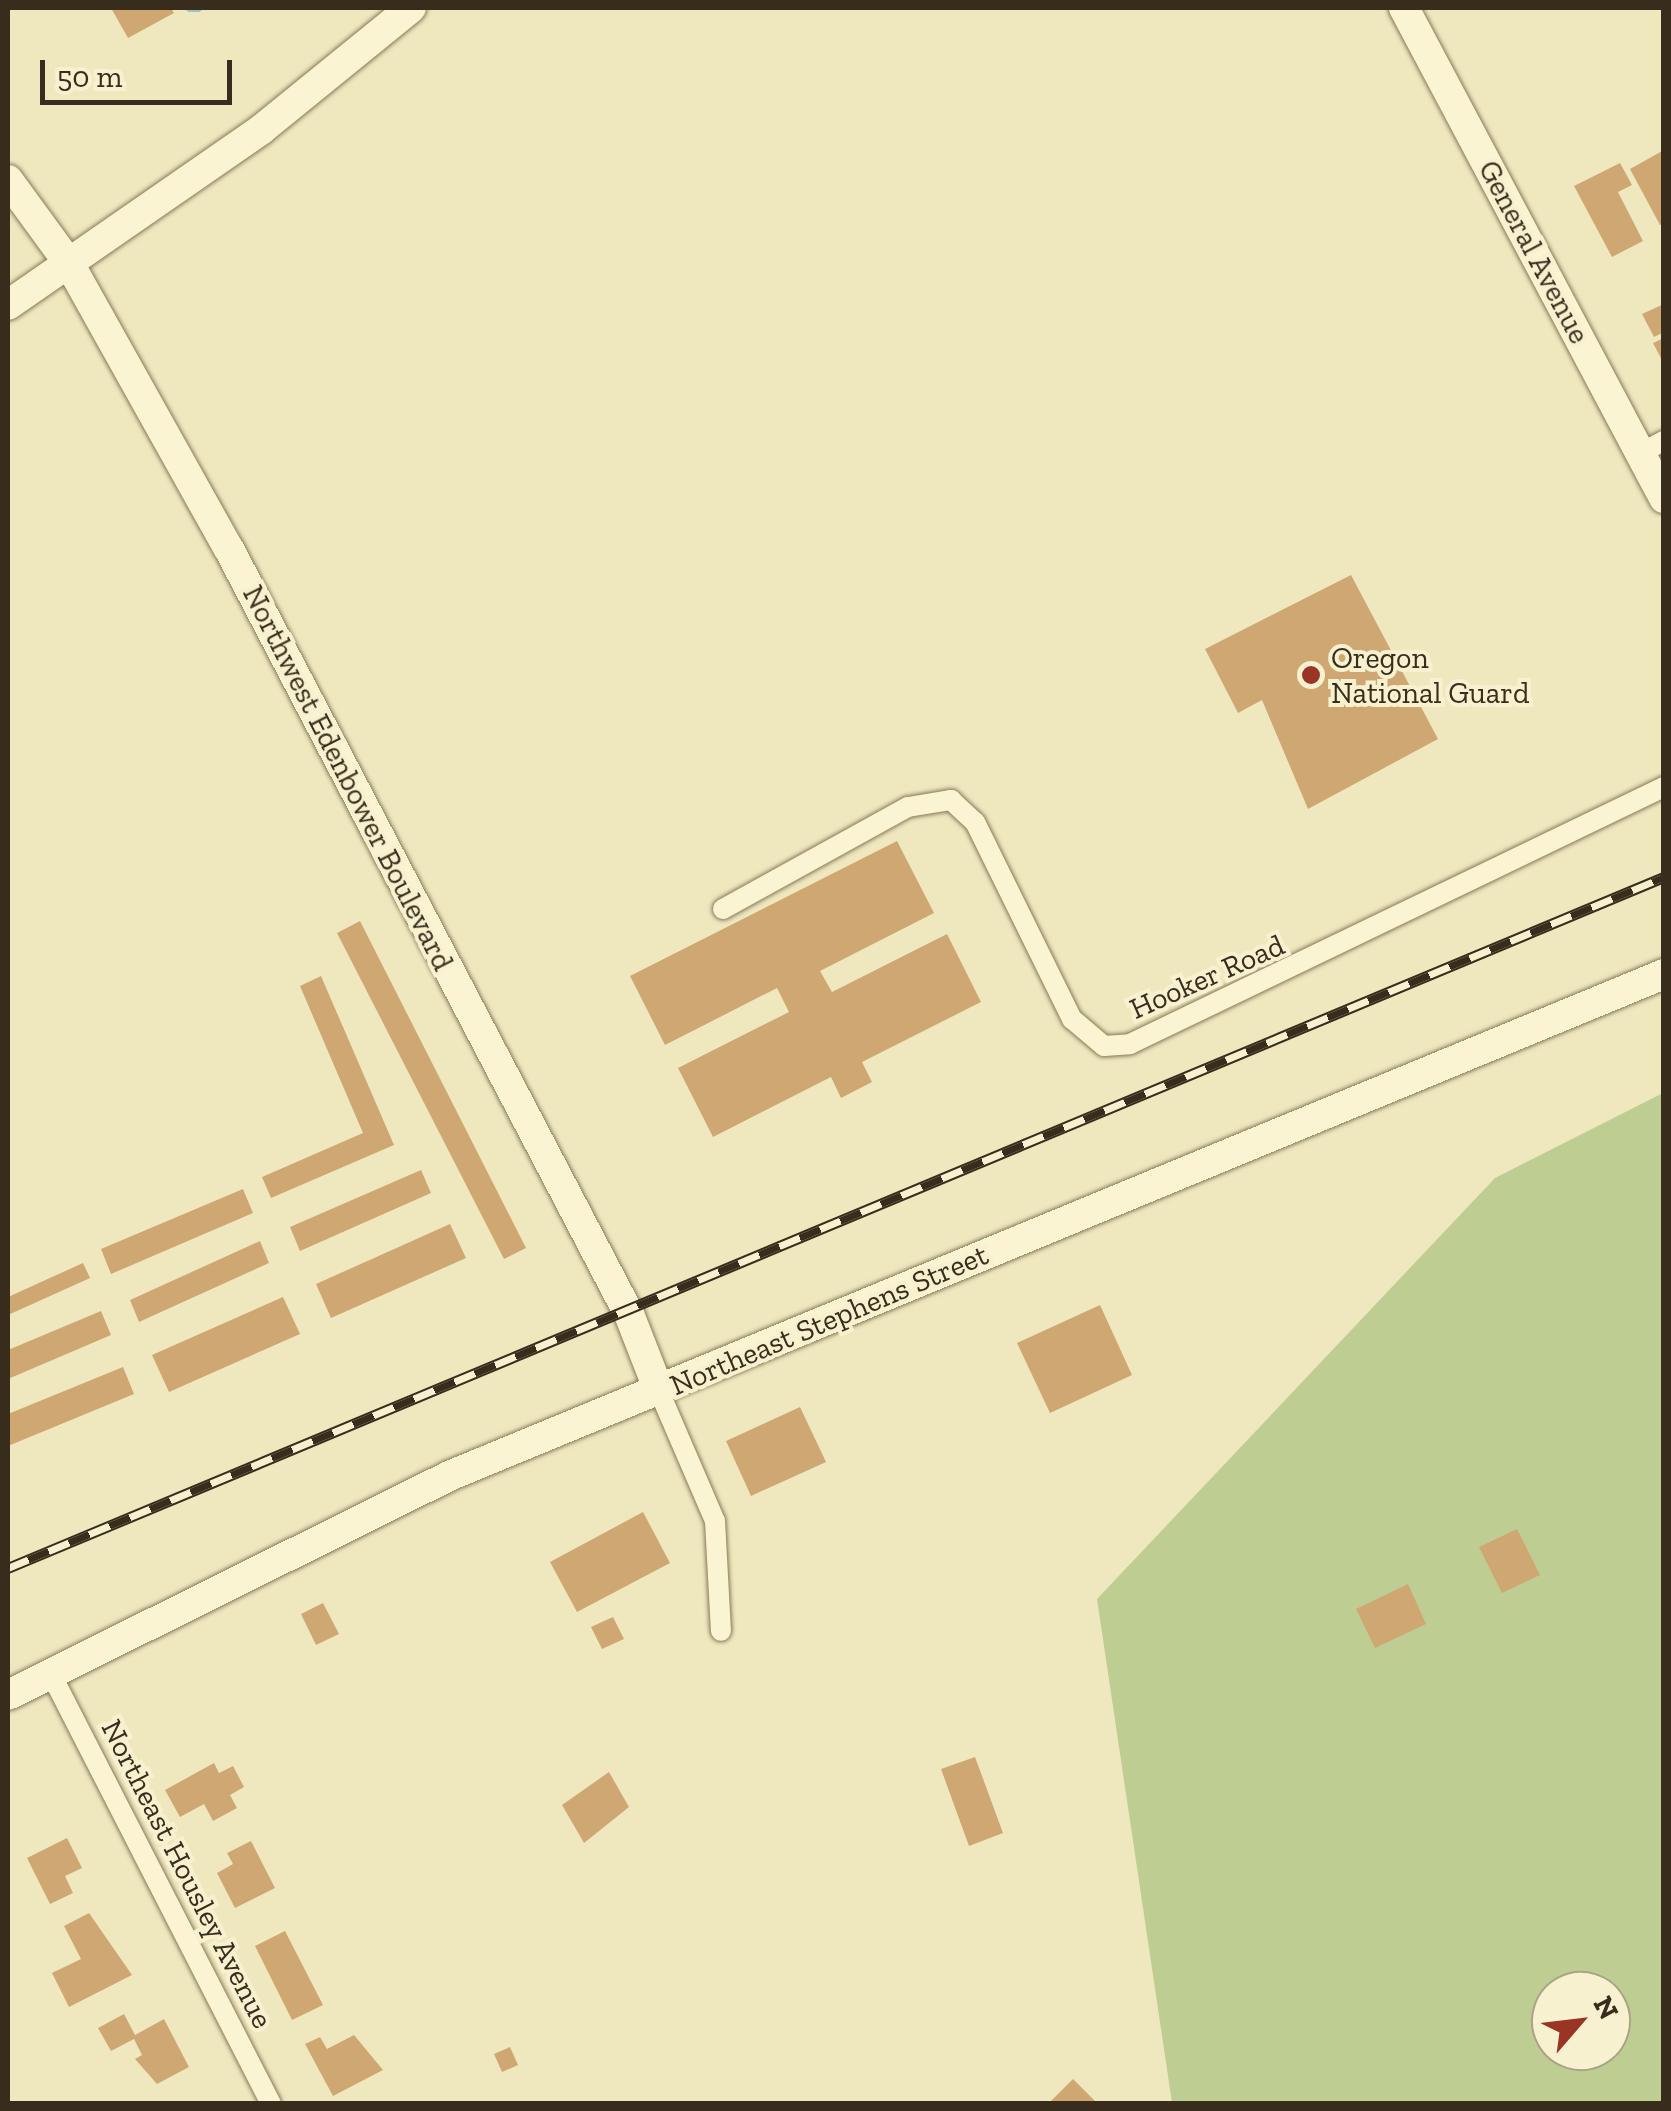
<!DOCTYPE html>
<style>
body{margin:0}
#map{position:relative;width:1671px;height:2111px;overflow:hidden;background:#efe8bf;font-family:"Zilla Slab",serif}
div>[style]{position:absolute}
.green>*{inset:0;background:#bece93}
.stream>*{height:8px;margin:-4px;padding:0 4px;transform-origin:4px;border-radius:4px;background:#a2c1bd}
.building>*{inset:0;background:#cfa773}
.roads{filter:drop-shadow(0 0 2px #897957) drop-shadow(0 0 2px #897957)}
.street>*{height:20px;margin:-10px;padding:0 10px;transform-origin:10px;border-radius:10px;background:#faf4d3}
.secondary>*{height:30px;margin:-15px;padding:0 15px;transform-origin:15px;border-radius:15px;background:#faf4d3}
.rail>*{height:11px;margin-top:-5.5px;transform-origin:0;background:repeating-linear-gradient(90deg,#f7f1cf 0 22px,#382d1c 0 44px);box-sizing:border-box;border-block:2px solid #382d1c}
.dots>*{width:28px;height:28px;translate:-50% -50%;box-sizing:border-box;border:5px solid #f7f1cf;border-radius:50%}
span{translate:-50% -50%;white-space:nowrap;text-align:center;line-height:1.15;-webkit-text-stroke:8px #f7f1cf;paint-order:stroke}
.street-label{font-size:30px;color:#382d1c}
.poi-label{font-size:30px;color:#382d1c}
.left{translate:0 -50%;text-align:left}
.frame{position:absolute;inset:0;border:10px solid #382d1c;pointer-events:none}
.north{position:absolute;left:1531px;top:1971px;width:100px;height:100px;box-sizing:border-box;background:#f7f1cf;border:2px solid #aba387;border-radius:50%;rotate:62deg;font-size:28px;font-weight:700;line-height:40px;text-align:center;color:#382d1c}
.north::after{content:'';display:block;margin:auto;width:35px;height:45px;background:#9a3525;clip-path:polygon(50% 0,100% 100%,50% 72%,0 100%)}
.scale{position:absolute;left:40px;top:60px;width:192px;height:45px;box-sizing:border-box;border:5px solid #382d1c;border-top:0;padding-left:12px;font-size:30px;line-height:35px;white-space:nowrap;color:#382d1c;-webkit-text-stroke:8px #f7f1cf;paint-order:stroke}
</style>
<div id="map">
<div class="green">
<div style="clip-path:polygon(evenodd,1663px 1093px,1663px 2103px,1172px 2103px,1097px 1599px,1495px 1178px,1663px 1093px,1551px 1991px,1611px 1991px,1611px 2051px,1551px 2051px,1551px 1991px)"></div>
</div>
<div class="stream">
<div style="left:190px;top:8px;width:8px"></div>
</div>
<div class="building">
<div style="clip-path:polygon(111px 8px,171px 8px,174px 13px,128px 38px)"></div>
<div style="clip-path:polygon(1664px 150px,1664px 224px,1660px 225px,1630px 169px)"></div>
<div style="clip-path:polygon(1620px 163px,1632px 185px,1618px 192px,1643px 241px,1612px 257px,1574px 186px)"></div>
<div style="clip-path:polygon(1664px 304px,1664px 332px,1654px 337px,1642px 314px)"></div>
<div style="clip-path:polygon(1664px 338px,1664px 364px,1653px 343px)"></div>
<div style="clip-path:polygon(1351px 575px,1438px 739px,1308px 809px,1262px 700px,1238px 713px,1205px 649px)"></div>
<div style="clip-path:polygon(897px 841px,934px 913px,820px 971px,832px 992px,947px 934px,981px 1002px,862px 1062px,872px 1082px,841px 1098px,831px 1077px,713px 1137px,678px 1068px,789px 1012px,777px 988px,665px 1045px,630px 976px)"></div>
<div style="clip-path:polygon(360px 921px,526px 1248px,504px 1259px,337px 933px)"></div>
<div style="clip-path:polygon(321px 976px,394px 1145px,271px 1198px,262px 1177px,363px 1133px,300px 986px)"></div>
<div style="clip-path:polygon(421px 1170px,431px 1193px,300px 1251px,290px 1227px)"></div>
<div style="clip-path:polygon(243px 1189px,253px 1213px,111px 1274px,101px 1249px)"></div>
<div style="clip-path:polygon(450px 1224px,466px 1258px,331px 1318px,316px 1284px)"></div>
<div style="clip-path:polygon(260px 1241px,269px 1263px,139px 1322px,130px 1300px)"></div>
<div style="clip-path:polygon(83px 1263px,90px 1278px,8px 1315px,8px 1297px)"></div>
<div style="clip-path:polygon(283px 1297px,300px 1334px,169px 1392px,152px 1355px)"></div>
<div style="clip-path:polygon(1100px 1305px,1132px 1375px,1050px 1413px,1017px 1343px)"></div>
<div style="clip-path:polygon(101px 1311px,111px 1335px,8px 1379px,8px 1350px)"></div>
<div style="clip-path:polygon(123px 1367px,134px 1394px,8px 1446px,8px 1414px)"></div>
<div style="clip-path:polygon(800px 1407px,826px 1462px,751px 1496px,726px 1441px)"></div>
<div style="clip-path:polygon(643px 1512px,670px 1563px,577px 1612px,550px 1562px)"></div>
<div style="clip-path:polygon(1517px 1529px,1540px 1575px,1502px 1593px,1479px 1547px)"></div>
<div style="clip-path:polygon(1408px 1584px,1426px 1624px,1375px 1648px,1356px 1609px)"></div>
<div style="clip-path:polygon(323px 1603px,339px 1634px,316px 1645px,301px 1614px)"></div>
<div style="clip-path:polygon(613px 1617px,624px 1639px,602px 1649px,591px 1627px)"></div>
<div style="clip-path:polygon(975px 1757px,1003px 1833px,969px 1846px,941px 1769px)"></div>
<div style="clip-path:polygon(214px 1763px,219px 1773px,233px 1766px,244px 1787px,230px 1795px,237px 1808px,213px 1821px,204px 1804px,180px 1817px,165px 1790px)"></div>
<div style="clip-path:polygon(609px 1772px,629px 1807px,584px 1843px,562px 1805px)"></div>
<div style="clip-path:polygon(67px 1838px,82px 1868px,65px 1876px,73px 1893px,50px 1904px,27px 1858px)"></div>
<div style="clip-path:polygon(251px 1841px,275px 1888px,235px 1908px,217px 1873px,233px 1864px,227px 1853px)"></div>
<div style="clip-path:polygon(89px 1913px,132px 1975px,69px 2007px,52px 1973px,81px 1959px,64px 1926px)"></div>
<div style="clip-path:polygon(285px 1931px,323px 2005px,292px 2020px,255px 1946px)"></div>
<div style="clip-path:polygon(124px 2014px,135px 2035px,164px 2019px,189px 2067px,157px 2084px,135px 2059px,142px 2055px,134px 2039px,111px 2051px,98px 2028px)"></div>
<div style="clip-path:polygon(354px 2035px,383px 2070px,333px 2096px,305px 2044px,320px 2037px,327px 2049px)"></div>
<div style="clip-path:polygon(510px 2047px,518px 2065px,502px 2072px,494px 2054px)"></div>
<div style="clip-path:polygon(1073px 2079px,1098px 2104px,1048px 2104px)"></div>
</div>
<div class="roads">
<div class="street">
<div style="left:1641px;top:453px;width:26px;rotate:-28deg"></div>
<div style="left:723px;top:909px;width:211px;rotate:-28.9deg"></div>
<div style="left:908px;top:807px;width:44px;rotate:-9.2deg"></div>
<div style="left:951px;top:800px;width:33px;rotate:43deg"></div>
<div style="left:975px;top:822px;width:220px;rotate:63.8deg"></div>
<div style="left:1072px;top:1019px;width:42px;rotate:40.2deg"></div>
<div style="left:1104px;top:1046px;width:26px;rotate:-4deg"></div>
<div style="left:1130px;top:1044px;width:593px;rotate:-25.7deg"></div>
<div style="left:659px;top:1391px;width:142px;rotate:66.7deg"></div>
<div style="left:715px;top:1521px;width:110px;rotate:86.9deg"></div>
<div style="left:50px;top:1672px;width:485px;rotate:62.9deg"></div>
</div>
<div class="secondary">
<div style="left:1404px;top:8px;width:555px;rotate:62.05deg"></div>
<div style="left:8px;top:180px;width:105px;rotate:53.9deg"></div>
<div style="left:70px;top:265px;width:325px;rotate:60.8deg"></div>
<div style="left:229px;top:549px;width:863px;rotate:62.4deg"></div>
<div style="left:629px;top:1314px;width:83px;rotate:68.7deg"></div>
<div style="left:8px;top:305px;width:309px;rotate:-34.7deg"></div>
<div style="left:262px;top:129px;width:192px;rotate:-39.1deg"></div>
<div style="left:8px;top:1695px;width:492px;rotate:-26.4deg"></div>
<div style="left:449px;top:1476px;width:1315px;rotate:-22.45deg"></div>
</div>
</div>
<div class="rail">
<div style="left:8px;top:1568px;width:1794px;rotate:-22.65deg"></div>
</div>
<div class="dots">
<div style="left:1311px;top:675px;background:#9a3525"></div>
</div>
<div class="street-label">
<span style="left:1534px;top:252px;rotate:62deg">General Avenue</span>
<span style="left:348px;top:778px;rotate:63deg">Northwest Edenbower Boulevard</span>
<span style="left:1207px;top:977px;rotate:-24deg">Hooker Road</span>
<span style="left:829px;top:1320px;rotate:-23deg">Northeast Stephens Street</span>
<span style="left:187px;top:1874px;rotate:63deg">Northeast Housley Avenue</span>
</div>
<div class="poi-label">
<span class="left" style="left:1331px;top:675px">Oregon<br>National Guard</span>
</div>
<div class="frame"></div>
<div class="north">N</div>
<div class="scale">50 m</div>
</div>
